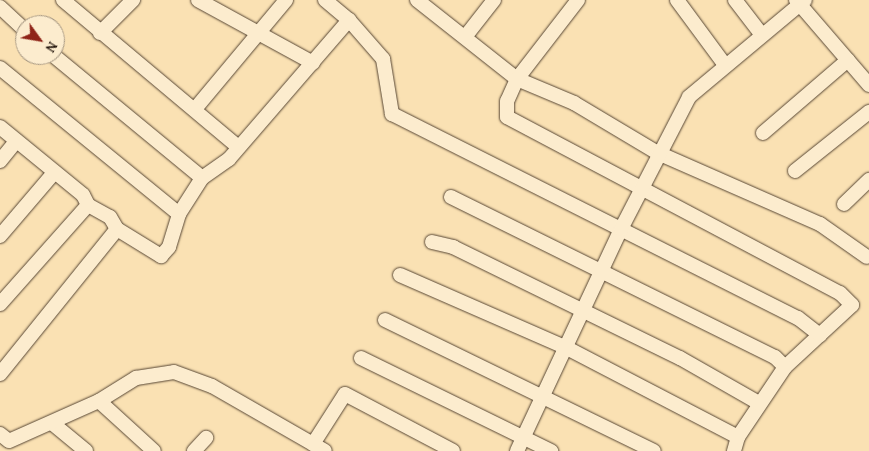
<!DOCTYPE html>
<style>
body{margin:0}
#map{position:relative;width:869px;height:451px;overflow:hidden;background:#fae1b3;font-family:"Gentium Book Plus",serif}
div>[style]{position:absolute}
.roads{filter:drop-shadow(0 0 1px #574634) drop-shadow(0 0 1px #574634)}
.minor>*{height:14px;margin:-7px;padding:0 7px;transform-origin:7px;border-radius:7px;background:#fcecce}
span{translate:-50% -50%;white-space:nowrap;text-align:center;line-height:1.15;-webkit-text-stroke:4px #fcecce;paint-order:stroke}
.north{position:absolute;left:15px;top:15px;width:50px;height:50px;box-sizing:border-box;background:#fcecce;border:1px solid #a49580;border-radius:50%;rotate:122deg;font-size:14px;font-weight:700;line-height:20px;text-align:center;color:#21130a}
.north::after{content:'';display:block;margin:auto;width:18px;height:22px;background:#8f2418;clip-path:polygon(50% 0,100% 100%,50% 72%,0 100%)}
</style>
<div id="map">
<div class="roads">
<div class="minor">
<div style="left:63px;top:0;width:227px;rotate:40deg"></div>
<div style="left:198px;top:0;width:131px;rotate:28.7deg"></div>
<div style="left:325px;top:0;width:31px;rotate:40deg"></div>
<div style="left:417px;top:0;width:127px;rotate:38.3deg"></div>
<div style="left:517px;top:79px;width:62px;rotate:22.8deg"></div>
<div style="left:574px;top:103px;width:98px;rotate:30.8deg"></div>
<div style="left:658px;top:153px;width:177px;rotate:23.7deg"></div>
<div style="left:820px;top:224px;width:57px;rotate:35.1deg"></div>
<div style="left:578px;top:0;width:100px;rotate:127.7deg"></div>
<div style="left:517px;top:79px;width:24px;rotate:114deg"></div>
<div style="left:507px;top:101px;width:16px;rotate:90deg"></div>
<div style="left:507px;top:117px;width:377px;rotate:27.9deg"></div>
<div style="left:840px;top:293px;width:17px;rotate:45deg"></div>
<div style="left:852px;top:305px;width:91px;rotate:137.2deg"></div>
<div style="left:785px;top:367px;width:84px;rotate:123.9deg"></div>
<div style="left:738px;top:437px;width:15px;rotate:106deg"></div>
<div style="left:677px;top:0;width:81px;rotate:53.6deg"></div>
<div style="left:735px;top:0;width:44px;rotate:52.4deg"></div>
<div style="left:796px;top:0;width:112px;rotate:49.3deg"></div>
<div style="left:0;top:7px;width:34px;rotate:43deg"></div>
<div style="left:100px;top:33px;width:47px;rotate:-45deg"></div>
<div style="left:465px;top:37px;width:47px;rotate:-51.9deg"></div>
<div style="left:53px;top:55px;width:193px;rotate:39.5deg"></div>
<div style="left:0;top:68px;width:231px;rotate:39.2deg"></div>
<div style="left:195px;top:109px;width:142px;rotate:-50.1deg"></div>
<div style="left:0;top:127px;width:107px;rotate:39.3deg"></div>
<div style="left:83px;top:195px;width:11px;rotate:63deg"></div>
<div style="left:88px;top:205px;width:25px;rotate:29deg"></div>
<div style="left:110px;top:217px;width:14px;rotate:60deg"></div>
<div style="left:117px;top:229px;width:52px;rotate:31.5deg"></div>
<div style="left:161px;top:256px;width:12px;rotate:-48deg"></div>
<div style="left:169px;top:247px;width:34px;rotate:-73deg"></div>
<div style="left:179px;top:214px;width:43px;rotate:-57.4deg"></div>
<div style="left:202px;top:178px;width:33px;rotate:-35deg"></div>
<div style="left:229px;top:159px;width:184px;rotate:-49.2deg"></div>
<div style="left:349px;top:20px;width:52px;rotate:48.9deg"></div>
<div style="left:383px;top:59px;width:56px;rotate:80.7deg"></div>
<div style="left:392px;top:114px;width:454px;rotate:26.7deg"></div>
<div style="left:798px;top:318px;width:28px;rotate:38deg"></div>
<div style="left:763px;top:133px;width:112px;rotate:-40.7deg"></div>
<div style="left:0;top:161px;width:26px;rotate:-51deg"></div>
<div style="left:795px;top:171px;width:95px;rotate:-38.6deg"></div>
<div style="left:451px;top:197px;width:361px;rotate:26.3deg"></div>
<div style="left:775px;top:357px;width:14px;rotate:45deg"></div>
<div style="left:844px;top:204px;width:35px;rotate:-44deg"></div>
<div style="left:0;top:236px;width:82px;rotate:-49.5deg"></div>
<div style="left:432px;top:242px;width:22px;rotate:13deg"></div>
<div style="left:453px;top:247px;width:253px;rotate:26.1deg"></div>
<div style="left:680px;top:358px;width:91px;rotate:29.7deg"></div>
<div style="left:400px;top:275px;width:180px;rotate:23.6deg"></div>
<div style="left:565px;top:347px;width:195px;rotate:27.5deg"></div>
<div style="left:0;top:304px;width:132px;rotate:-48.4deg"></div>
<div style="left:385px;top:320px;width:299px;rotate:26deg"></div>
<div style="left:361px;top:358px;width:212px;rotate:26.1deg"></div>
<div style="left:0;top:374px;width:186px;rotate:-51.1deg"></div>
<div style="left:99px;top:401px;width:74px;rotate:42.3deg"></div>
<div style="left:52px;top:423px;width:44px;rotate:39.5deg"></div>
<div style="left:0;top:434px;width:11px;rotate:38deg"></div>
<div style="left:9px;top:441px;width:98px;rotate:-24deg"></div>
<div style="left:99px;top:401px;width:44px;rotate:-31.9deg"></div>
<div style="left:136px;top:378px;width:38px;rotate:-9deg"></div>
<div style="left:174px;top:372px;width:40px;rotate:20.2deg"></div>
<div style="left:212px;top:386px;width:130px;rotate:29.9deg"></div>
<div style="left:313px;top:444px;width:59px;rotate:-57.4deg"></div>
<div style="left:345px;top:394px;width:122px;rotate:27.8deg"></div>
<div style="left:194px;top:451px;width:18px;rotate:-47deg"></div>
<div style="left:517px;top:451px;width:245px;rotate:-64.9deg"></div>
<div style="left:621px;top:229px;width:148px;rotate:-62.7deg"></div>
<div style="left:689px;top:97px;width:151px;rotate:-39.9deg"></div>
</div>
</div>
<div class="north">N</div>
</div>
